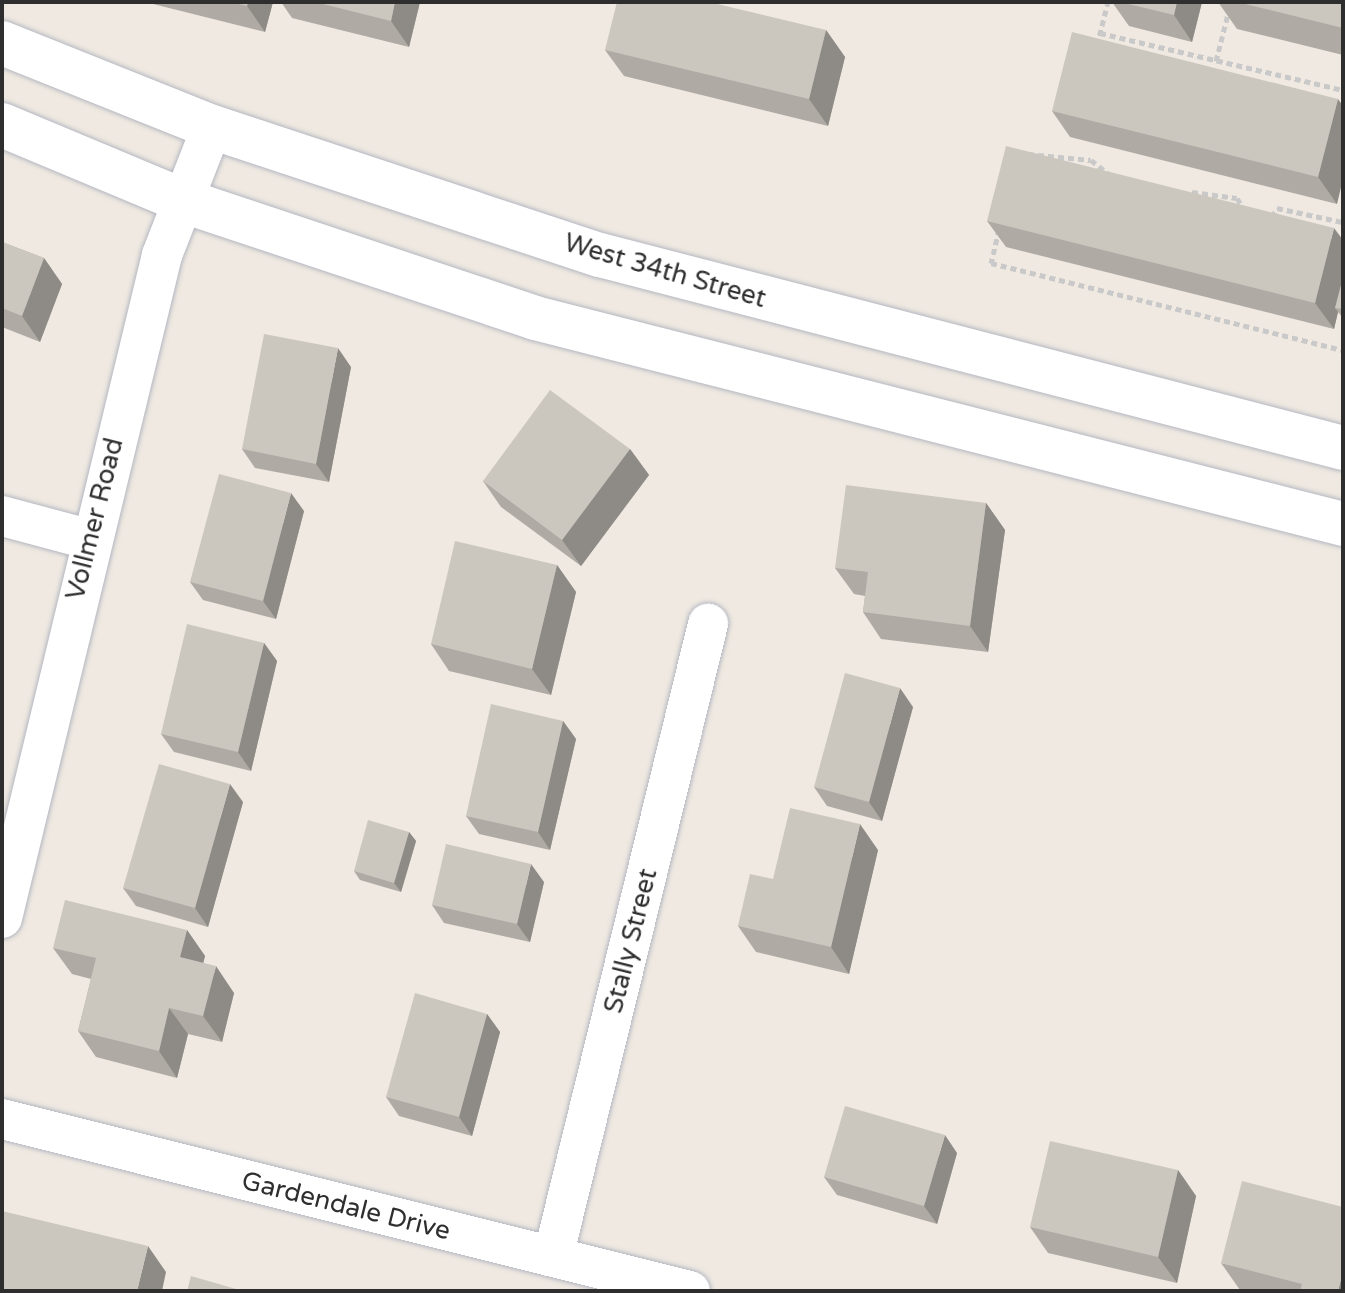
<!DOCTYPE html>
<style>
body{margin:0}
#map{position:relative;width:1345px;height:1293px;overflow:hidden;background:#efe9e1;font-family:"Varela Round",sans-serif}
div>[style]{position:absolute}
.path>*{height:5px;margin-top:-2.5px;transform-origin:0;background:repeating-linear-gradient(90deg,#c9c9c9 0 6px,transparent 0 10px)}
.roads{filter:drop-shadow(0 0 2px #b4b7c1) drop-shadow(0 0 2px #b4b7c1)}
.street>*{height:40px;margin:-20px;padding:0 20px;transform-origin:20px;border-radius:20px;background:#fff}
.secondary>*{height:44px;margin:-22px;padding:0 22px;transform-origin:22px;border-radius:22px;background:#fff}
.wall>*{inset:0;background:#afaba4}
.shaded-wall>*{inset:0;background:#8e8b86}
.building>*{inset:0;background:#cbc7bf}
span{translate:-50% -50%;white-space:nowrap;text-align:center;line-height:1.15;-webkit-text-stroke:6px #fff;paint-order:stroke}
.street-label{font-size:26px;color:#2e2e2e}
.frame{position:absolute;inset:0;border:4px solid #2e2e2e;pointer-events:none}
</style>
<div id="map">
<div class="path">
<div style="left:1100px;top:33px;width:250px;rotate:13.2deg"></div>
<div style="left:1097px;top:45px;width:44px;rotate:-75.7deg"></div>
<div style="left:1216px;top:61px;width:61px;rotate:-75.7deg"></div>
<div style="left:1018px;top:153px;width:73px;rotate:5.5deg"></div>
<div style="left:1091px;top:160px;width:28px;rotate:38deg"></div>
<div style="left:1192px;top:192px;width:45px;rotate:7.6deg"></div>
<div style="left:1237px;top:198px;width:13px;rotate:58deg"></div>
<div style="left:1272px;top:217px;width:10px;rotate:-61deg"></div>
<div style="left:1277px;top:208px;width:67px;rotate:12deg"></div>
<div style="left:999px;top:229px;width:35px;rotate:103deg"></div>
<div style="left:991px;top:263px;width:363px;rotate:13.9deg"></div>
</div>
<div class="roads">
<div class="street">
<div style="left:2px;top:516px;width:89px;rotate:15deg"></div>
<div style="left:2px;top:918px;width:682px;rotate:-76.43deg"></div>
<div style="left:162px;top:255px;width:137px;rotate:-68.7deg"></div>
<div style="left:2px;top:1119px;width:709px;rotate:14.04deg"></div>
<div style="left:553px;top:1257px;width:652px;rotate:-76.24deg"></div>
</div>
<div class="secondary">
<div style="left:2px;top:43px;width:226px;rotate:21.8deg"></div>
<div style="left:212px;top:127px;width:409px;rotate:18.3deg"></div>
<div style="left:600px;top:255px;width:768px;rotate:14.56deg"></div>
<div style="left:2px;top:125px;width:197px;rotate:22.7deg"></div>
<div style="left:184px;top:201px;width:370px;rotate:18.4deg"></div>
<div style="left:535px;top:318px;width:834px;rotate:14.3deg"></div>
</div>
</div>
<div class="wall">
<div style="clip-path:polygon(145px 2px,273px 2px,265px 32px)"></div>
<div style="clip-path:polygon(281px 2px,420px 2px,409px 47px,292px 18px)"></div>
<div style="clip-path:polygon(1112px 2px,1202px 2px,1192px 42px,1129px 26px)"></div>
<div style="clip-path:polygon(1218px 2px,1343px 2px,1343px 55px,1237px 29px)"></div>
<div style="clip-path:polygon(826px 30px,845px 57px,828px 126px,624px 76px,605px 50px)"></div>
<div style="clip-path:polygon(1338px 99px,1337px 204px,1070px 137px,1052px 111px)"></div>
<div style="clip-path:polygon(987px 221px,1343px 240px,1343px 318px,1338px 312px,1334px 329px,1006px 247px)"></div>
<div style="clip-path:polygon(2px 242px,44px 258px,62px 284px,40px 342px,2px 327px)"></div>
<div style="clip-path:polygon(351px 367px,329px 482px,255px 468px,242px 449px)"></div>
<div style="clip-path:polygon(630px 449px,649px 475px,581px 566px,501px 507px,483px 481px)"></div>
<div style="clip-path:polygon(986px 503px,1005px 530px,988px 652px,881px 639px,863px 612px,865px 596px,854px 594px,835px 568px)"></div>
<div style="clip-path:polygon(304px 511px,276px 619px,203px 600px,190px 582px)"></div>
<div style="clip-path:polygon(557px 565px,576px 592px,551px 695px,449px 671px,431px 644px)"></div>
<div style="clip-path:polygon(264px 643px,277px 661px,251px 771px,174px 752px,161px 734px)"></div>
<div style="clip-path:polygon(913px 707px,882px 821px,827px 806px,814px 787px)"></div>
<div style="clip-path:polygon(563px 721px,576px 739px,550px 850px,479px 834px,466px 816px)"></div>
<div style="clip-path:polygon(243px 802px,208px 927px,136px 906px,123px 888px)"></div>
<div style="clip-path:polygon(409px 832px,416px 841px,401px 892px,360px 880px,354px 871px)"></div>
<div style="clip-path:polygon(878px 850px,849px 974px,756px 952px,738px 926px,773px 879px)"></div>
<div style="clip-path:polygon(544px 882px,530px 942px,444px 923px,432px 905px)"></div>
<div style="clip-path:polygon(187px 930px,205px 956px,203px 963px,234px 993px,222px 1042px,188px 1034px,177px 1078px,96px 1057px,78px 1031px,91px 979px,72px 974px,53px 948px)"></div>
<div style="clip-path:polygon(487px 1014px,500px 1032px,472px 1136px,399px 1116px,386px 1097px)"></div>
<div style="clip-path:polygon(957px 1153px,937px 1224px,837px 1195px,824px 1177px)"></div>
<div style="clip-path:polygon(1178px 1170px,1196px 1196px,1177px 1283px,1048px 1253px,1030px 1227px)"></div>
<div style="clip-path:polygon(1221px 1263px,1343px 1291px,1245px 1291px,1240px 1290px)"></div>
</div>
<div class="shaded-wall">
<div style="clip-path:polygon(248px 2px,273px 2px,265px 32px,247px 6px)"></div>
<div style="clip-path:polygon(395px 2px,420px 2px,409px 47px,391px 21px)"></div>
<div style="clip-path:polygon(1177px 2px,1202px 2px,1192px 42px,1174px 15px)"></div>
<div style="clip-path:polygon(826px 30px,845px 57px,828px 126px,809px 99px)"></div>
<div style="clip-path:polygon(1338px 99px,1343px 106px,1343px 179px,1337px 204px,1318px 177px)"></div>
<div style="clip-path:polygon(1334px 228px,1343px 240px,1343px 292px,1335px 308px,1338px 312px,1334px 329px,1315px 303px)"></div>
<div style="clip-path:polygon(44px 258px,62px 284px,40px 342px,22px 316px)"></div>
<div style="clip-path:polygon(338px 348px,351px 367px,329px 482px,316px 464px)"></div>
<div style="clip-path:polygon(630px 449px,649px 475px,581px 566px,562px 540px)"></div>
<div style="clip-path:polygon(291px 493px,304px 511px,276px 619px,263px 601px)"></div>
<div style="clip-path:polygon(986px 503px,1005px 530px,988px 652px,970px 626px)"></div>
<div style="clip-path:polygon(557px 565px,576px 592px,551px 695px,532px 669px)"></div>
<div style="clip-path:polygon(264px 643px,277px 661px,251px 771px,238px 752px)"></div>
<div style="clip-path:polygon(900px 688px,913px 707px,882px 821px,869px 802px)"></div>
<div style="clip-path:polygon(563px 721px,576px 739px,550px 850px,538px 832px)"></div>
<div style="clip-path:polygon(230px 784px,243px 802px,208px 927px,195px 908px)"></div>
<div style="clip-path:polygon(860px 824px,878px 850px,849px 974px,831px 947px)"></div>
<div style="clip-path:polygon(409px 832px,416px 841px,401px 892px,394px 883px)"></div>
<div style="clip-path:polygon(531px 864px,544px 882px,530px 942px,517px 924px)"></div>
<div style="clip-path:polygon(187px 930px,205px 956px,198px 984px,180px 957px)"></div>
<div style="clip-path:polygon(216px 966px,234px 993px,222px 1042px,203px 1016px)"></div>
<div style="clip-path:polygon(169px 1008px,188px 1034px,177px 1078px,159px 1051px)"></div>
<div style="clip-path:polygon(487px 1014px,500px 1032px,472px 1136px,459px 1117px)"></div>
<div style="clip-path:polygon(945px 1135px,957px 1153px,937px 1224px,924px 1206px)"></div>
<div style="clip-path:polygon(1178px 1170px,1196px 1196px,1177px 1283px,1158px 1257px)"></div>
<div style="clip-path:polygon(148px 1246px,166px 1272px,162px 1291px,137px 1291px)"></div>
<div style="clip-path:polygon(1343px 1271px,1343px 1291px,1338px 1291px)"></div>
</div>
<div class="building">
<div style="clip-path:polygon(231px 2px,248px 2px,247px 6px)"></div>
<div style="clip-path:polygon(315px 2px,395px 2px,391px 21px)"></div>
<div style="clip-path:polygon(617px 2px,709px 2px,826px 30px,809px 99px,605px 50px)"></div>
<div style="clip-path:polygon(1120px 2px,1177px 2px,1174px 15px)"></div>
<div style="clip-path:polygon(1237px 2px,1343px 2px,1343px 28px)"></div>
<div style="clip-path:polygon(1072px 32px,1338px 99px,1318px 177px,1052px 111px)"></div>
<div style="clip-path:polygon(1006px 146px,1334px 228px,1315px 303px,987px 221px)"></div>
<div style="clip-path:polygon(2px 242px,44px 258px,22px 316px,2px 308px)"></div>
<div style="clip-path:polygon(1343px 277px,1343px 309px,1335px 308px)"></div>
<div style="clip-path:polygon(264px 334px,338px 348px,316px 464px,242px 449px)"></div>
<div style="clip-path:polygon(550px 390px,630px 449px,562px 540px,483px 481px)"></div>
<div style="clip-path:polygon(219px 474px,291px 493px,263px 601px,190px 582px)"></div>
<div style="clip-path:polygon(846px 485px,986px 503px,970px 626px,863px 612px,868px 572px,835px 568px)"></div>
<div style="clip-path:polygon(455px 541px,557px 565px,532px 669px,431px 644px)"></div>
<div style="clip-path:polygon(187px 624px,264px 643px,238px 752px,161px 734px)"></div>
<div style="clip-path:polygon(845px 673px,900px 688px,869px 802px,814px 787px)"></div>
<div style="clip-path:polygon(491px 704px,563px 721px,538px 832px,466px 816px)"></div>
<div style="clip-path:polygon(159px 764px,230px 784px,195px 908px,123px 888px)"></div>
<div style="clip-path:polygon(790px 808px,860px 824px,831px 947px,738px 926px,750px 874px,773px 879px)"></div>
<div style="clip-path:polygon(368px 820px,409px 832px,394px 883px,354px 871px)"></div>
<div style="clip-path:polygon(446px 844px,531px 864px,517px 924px,432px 905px)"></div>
<div style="clip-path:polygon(65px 900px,187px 930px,180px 957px,216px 966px,203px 1016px,169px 1008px,159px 1051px,78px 1031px,96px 958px,53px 948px)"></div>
<div style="clip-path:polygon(415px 993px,487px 1014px,459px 1117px,386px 1097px)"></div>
<div style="clip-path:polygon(845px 1106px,945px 1135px,924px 1206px,824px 1177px)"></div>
<div style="clip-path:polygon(1050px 1141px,1178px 1170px,1158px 1257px,1030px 1227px)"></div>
<div style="clip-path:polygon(1242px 1181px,1343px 1207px,1343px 1271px,1338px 1291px,1300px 1291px,1302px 1284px,1221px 1263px)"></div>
<div style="clip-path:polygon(2px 1211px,148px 1246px,137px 1291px,2px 1291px)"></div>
<div style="clip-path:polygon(191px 1276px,243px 1291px,187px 1291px)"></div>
</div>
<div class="street-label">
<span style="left:665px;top:271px;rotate:16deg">West 34th Street</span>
<span style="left:95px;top:519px;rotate:-76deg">Vollmer Road</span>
<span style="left:631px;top:941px;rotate:-76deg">Stally Street</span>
<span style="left:346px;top:1206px;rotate:14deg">Gardendale Drive</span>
</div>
<div class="frame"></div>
</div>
